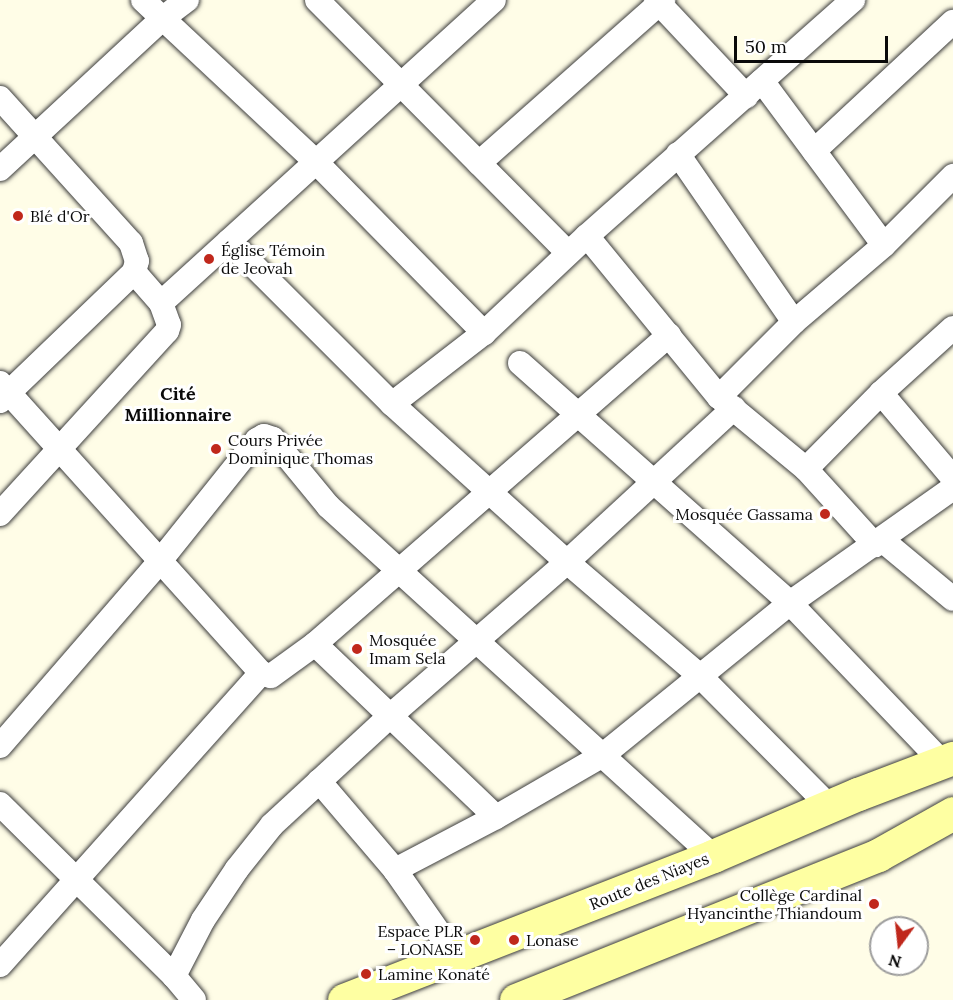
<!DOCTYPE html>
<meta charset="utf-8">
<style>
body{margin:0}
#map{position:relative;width:953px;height:1000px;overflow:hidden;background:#fffde7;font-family:Lora,serif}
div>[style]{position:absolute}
.roads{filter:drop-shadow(0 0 2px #3d3d3d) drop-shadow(0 0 2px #3d3d3d)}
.street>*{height:24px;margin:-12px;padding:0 12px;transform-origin:12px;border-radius:12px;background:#fff}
.secondary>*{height:33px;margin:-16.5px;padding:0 16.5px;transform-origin:16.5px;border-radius:16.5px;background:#feffa2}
.dots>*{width:16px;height:16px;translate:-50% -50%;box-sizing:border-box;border:3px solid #fff;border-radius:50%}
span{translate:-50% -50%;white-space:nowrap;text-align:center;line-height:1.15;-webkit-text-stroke:6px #fff;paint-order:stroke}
.poi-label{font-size:16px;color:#0a0a0a}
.left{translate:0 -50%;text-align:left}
.right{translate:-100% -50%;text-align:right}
.street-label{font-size:16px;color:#0a0a0a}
.neighbourhood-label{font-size:18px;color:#0a0a0a;font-weight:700}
.north{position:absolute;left:869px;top:916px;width:60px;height:60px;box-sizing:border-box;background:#fff;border:2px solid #9d9d9d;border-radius:50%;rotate:195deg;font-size:16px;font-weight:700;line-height:24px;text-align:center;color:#0a0a0a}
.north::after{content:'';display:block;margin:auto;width:21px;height:27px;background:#c0281c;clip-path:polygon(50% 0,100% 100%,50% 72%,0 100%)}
.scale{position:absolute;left:734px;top:36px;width:154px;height:27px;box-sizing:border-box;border:3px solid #0a0a0a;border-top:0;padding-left:8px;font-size:18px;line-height:21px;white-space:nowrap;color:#0a0a0a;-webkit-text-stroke:4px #fff;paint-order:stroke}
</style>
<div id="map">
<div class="roads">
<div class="street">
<div style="left:143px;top:0;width:237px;rotate:43.1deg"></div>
<div style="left:316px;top:162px;width:240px;rotate:45.5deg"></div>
<div style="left:317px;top:0;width:356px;rotate:45.2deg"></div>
<div style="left:656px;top:0;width:132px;rotate:46.8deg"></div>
<div style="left:762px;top:81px;width:204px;rotate:53.4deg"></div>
<div style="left:0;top:98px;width:195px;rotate:47.9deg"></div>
<div style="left:131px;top:243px;width:19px;rotate:72deg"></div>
<div style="left:137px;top:261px;width:11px;rotate:105deg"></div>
<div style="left:134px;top:272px;width:41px;rotate:48.9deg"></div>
<div style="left:161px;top:303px;width:23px;rotate:70deg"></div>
<div style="left:169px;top:325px;width:6px;rotate:108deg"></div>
<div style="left:167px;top:331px;width:248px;rotate:132.4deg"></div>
<div style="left:814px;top:151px;width:190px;rotate:-42.9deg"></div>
<div style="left:678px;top:154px;width:204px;rotate:55.4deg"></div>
<div style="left:479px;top:163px;width:246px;rotate:-41.5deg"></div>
<div style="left:0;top:169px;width:222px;rotate:-42.8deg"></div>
<div style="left:163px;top:18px;width:30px;rotate:-37deg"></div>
<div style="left:587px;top:236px;width:208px;rotate:50.7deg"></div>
<div style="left:719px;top:397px;width:113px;rotate:39.6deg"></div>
<div style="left:806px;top:469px;width:103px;rotate:47.8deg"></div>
<div style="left:229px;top:241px;width:231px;rotate:45deg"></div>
<div style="left:392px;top:404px;width:236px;rotate:42.1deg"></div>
<div style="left:567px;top:562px;width:175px;rotate:40.6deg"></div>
<div style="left:700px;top:676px;width:183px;rotate:45.2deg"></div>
<div style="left:161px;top:303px;width:450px;rotate:-42.3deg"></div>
<div style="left:520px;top:363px;width:361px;rotate:41.6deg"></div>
<div style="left:790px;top:603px;width:221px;rotate:46.3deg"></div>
<div style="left:0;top:383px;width:390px;rotate:48deg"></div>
<div style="left:261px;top:673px;width:10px;rotate:17deg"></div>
<div style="left:271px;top:676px;width:54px;rotate:-36deg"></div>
<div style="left:315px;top:644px;width:470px;rotate:-41.1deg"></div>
<div style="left:881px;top:393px;width:111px;rotate:49.7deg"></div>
<div style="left:719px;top:397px;width:106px;rotate:-45deg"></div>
<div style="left:794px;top:322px;width:118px;rotate:-40.5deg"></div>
<div style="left:884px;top:245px;width:98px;rotate:-45deg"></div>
<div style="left:0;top:401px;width:186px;rotate:-43.9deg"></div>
<div style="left:392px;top:404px;width:116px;rotate:-37.7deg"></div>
<div style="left:484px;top:333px;width:141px;rotate:-43.3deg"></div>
<div style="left:587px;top:236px;width:356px;rotate:-41.6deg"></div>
<div style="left:806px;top:469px;width:107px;rotate:-45.4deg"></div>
<div style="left:881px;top:393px;width:97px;rotate:-42.1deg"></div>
<div style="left:882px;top:540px;width:92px;rotate:39.7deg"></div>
<div style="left:315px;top:644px;width:250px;rotate:43.7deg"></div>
<div style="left:0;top:746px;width:245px;rotate:-49.1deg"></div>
<div style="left:160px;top:561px;width:155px;rotate:-51.3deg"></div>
<div style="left:257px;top:440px;width:8px;rotate:-30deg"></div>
<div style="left:264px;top:436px;width:9px;rotate:18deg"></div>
<div style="left:273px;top:439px;width:87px;rotate:50.6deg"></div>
<div style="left:328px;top:506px;width:520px;rotate:42.27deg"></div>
<div style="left:319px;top:781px;width:117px;rotate:49.5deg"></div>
<div style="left:395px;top:870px;width:106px;rotate:55deg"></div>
<div style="left:0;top:804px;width:245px;rotate:44.7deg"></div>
<div style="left:174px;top:976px;width:31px;rotate:50deg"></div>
<div style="left:395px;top:870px;width:114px;rotate:-27.7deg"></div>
<div style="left:496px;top:817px;width:124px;rotate:-30.1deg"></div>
<div style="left:603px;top:755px;width:241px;rotate:-39.1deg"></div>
<div style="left:790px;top:603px;width:199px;rotate:-35.2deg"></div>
<div style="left:0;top:965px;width:392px;rotate:-48.2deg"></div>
<div style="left:174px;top:976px;width:63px;rotate:-62.6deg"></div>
<div style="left:203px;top:920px;width:61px;rotate:-56.3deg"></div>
<div style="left:237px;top:869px;width:56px;rotate:-51.5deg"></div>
<div style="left:272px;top:825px;width:161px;rotate:-42.7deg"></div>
<div style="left:390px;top:716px;width:235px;rotate:-41deg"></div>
<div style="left:567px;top:562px;width:227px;rotate:-42.7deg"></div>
</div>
<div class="secondary">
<div style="left:344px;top:1000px;width:396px;rotate:-21.3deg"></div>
<div style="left:713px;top:856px;width:158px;rotate:-23.2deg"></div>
<div style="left:858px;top:794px;width:102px;rotate:-20.8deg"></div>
<div style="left:516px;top:1000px;width:390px;rotate:-21.8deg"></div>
<div style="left:878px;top:855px;width:86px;rotate:-29.2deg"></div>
</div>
</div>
<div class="dots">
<div style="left:18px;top:216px;background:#c0281c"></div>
<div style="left:209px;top:259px;background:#c0281c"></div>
<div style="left:216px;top:449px;background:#c0281c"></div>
<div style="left:825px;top:514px;background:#c0281c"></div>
<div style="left:357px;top:649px;background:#c0281c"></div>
<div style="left:874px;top:904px;background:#c0281c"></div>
<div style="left:475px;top:940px;background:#c0281c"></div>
<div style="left:514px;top:940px;background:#c0281c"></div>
<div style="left:366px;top:974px;background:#c0281c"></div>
</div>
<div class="poi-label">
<span class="left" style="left:30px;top:216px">Blé d'Or</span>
<span class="left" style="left:221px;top:259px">Église Témoin<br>de Jeovah</span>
<span class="left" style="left:228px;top:449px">Cours Privée<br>Dominique Thomas</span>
<span class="right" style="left:813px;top:514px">Mosquée Gassama</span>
<span class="left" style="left:369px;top:649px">Mosquée<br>Imam Sela</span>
<span class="right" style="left:862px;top:904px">Collège Cardinal<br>Hyancinthe Thiandoum</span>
<span class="right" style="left:463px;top:940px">Espace PLR<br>– LONASE</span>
<span class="left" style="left:526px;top:940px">Lonase</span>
<span class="left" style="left:378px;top:974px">Lamine Konaté</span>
</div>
<div class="street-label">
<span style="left:649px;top:881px;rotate:-22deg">Route des Niayes</span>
</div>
<div class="neighbourhood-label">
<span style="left:178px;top:405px">Cité<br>Millionnaire</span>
</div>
<div class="north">N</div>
<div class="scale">50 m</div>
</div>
